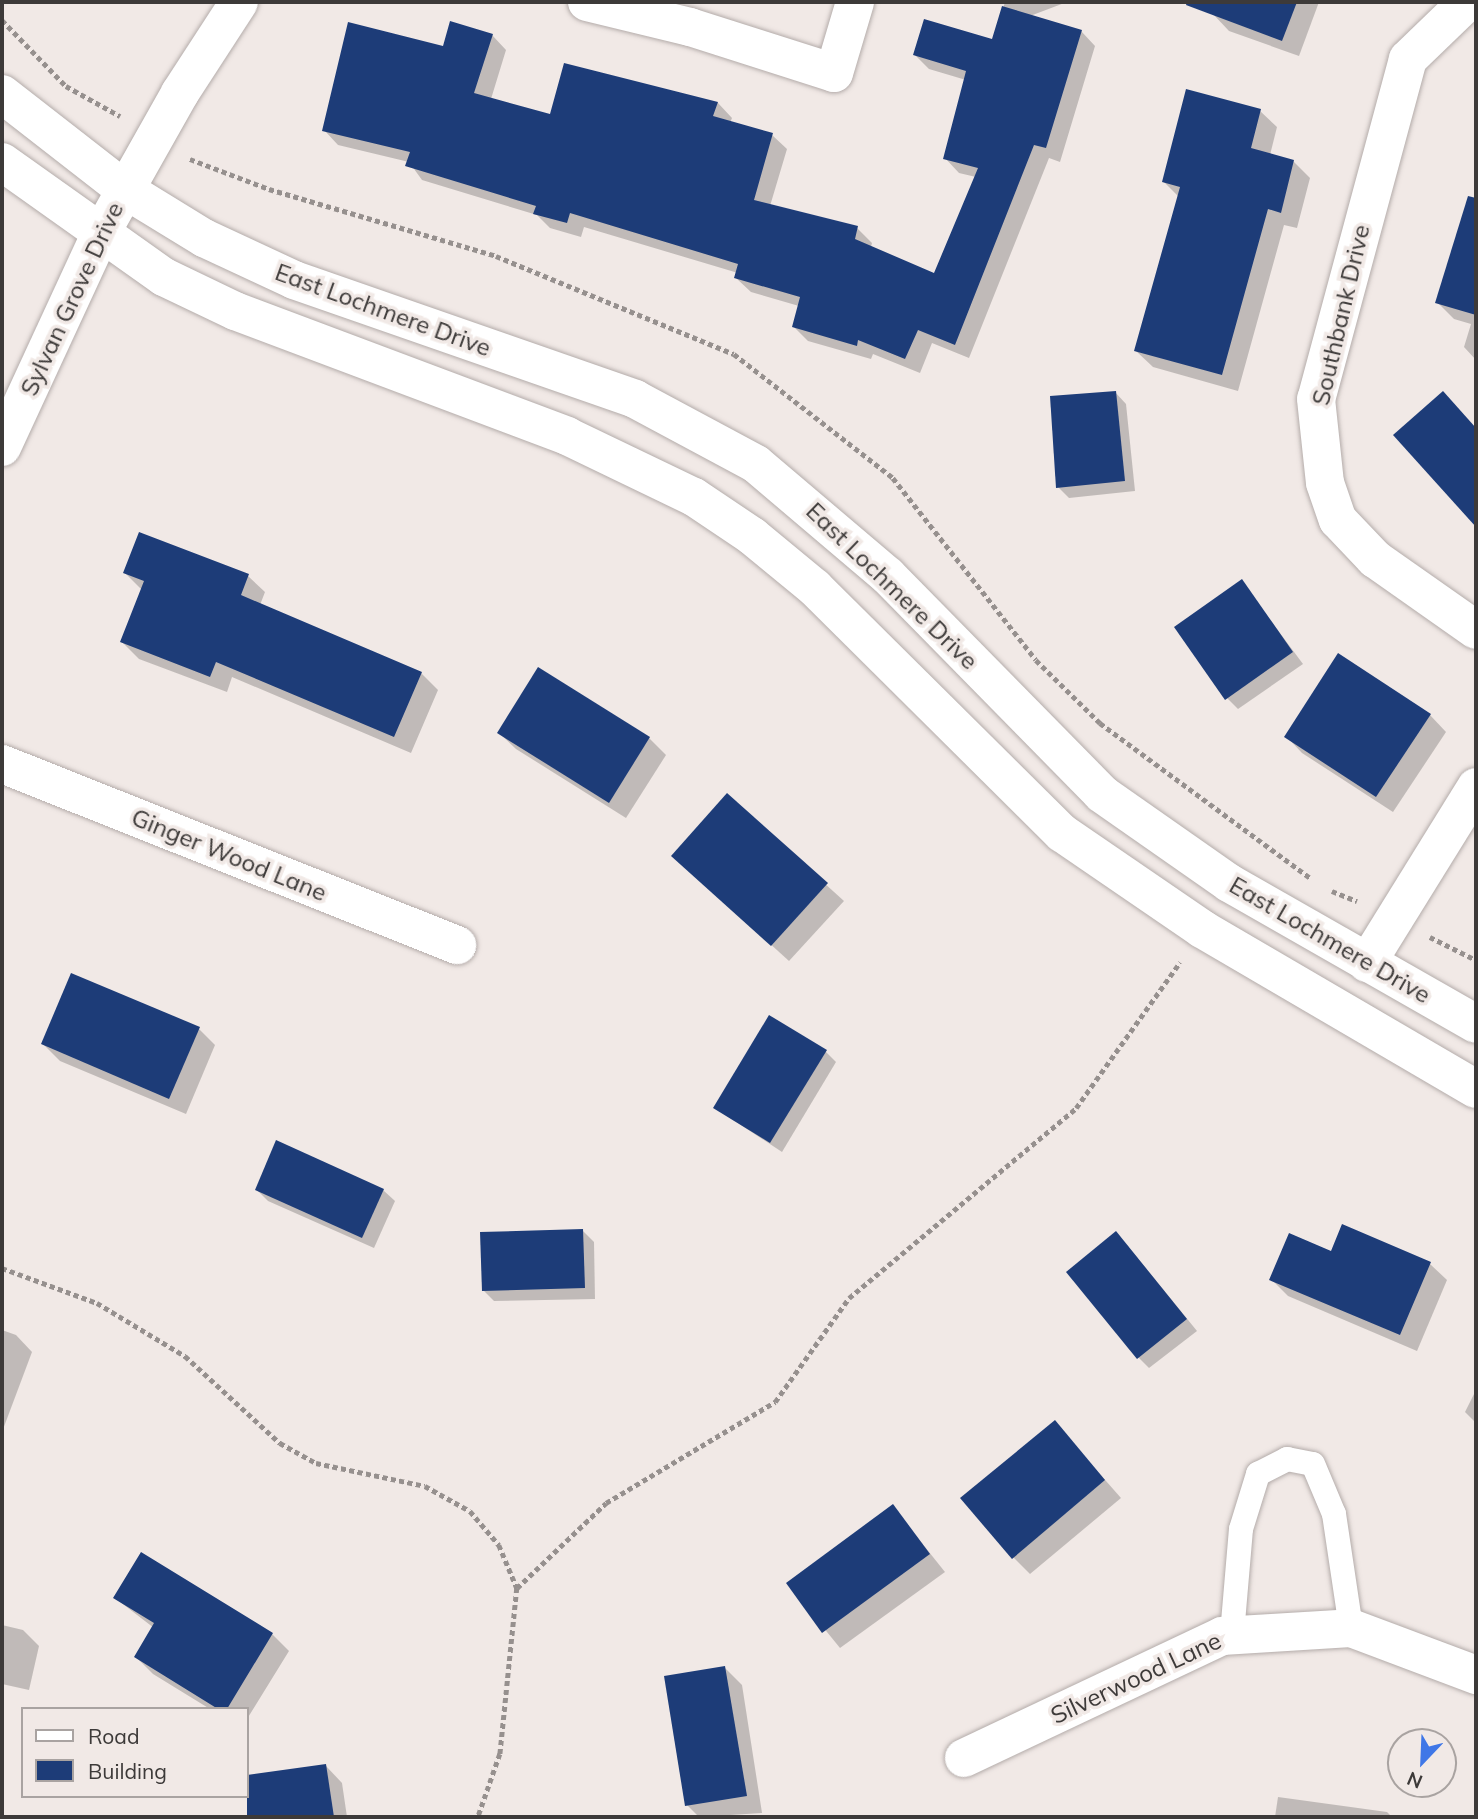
<!DOCTYPE html>
<style>
body{margin:0}
#map{position:relative;width:1478px;height:1819px;overflow:hidden;background:#f1e9e6;font-family:Mulish,sans-serif}
div>[style]{position:absolute}
.shadow>*{inset:0;background:#0003}
.building>*{inset:0;background:#1d3c78}
.path>*{height:4.5px;margin-top:-2.25px;transform-origin:0;background:repeating-linear-gradient(90deg,#96908e 0 5px,transparent 0 8.5px)}
.roads{filter:drop-shadow(0 0 2px #b4acaa) drop-shadow(0 0 2px #b4acaa)}
.service>*{height:24px;margin:-12px;padding:0 12px;transform-origin:12px;border-radius:12px;background:#fff}
.minor>*{height:38px;margin:-19px;padding:0 19px;transform-origin:19px;border-radius:19px;background:#fff}
.tertiary>*{height:38px;margin:-19px;padding:0 19px;transform-origin:19px;border-radius:19px;background:#fff}
span{translate:-50% -50%;white-space:nowrap;text-align:center;line-height:1.15;-webkit-text-stroke:7px #f1e9e6;paint-order:stroke}
.street-label{font-size:24px;color:#3d3a39}
.frame{position:absolute;inset:0;border:4px solid #3d3a39;pointer-events:none}
.legend{position:absolute;left:21px;top:1707px;width:228px;height:91px;box-sizing:border-box;background:#f1e9e6;border:2px solid #a9a3a1;margin:0;padding:9px 12px;list-style:none;font-size:21px;color:#3d3a39}
.legend li{display:flex;align-items:center;gap:14px;height:35px}
.legend b{width:35px;border:2px solid #a9a3a1}
.north{position:absolute;left:1387px;top:1728px;width:70px;height:70px;box-sizing:border-box;background:#f1e9e6;border:2px solid #a9a3a1;border-radius:50%;rotate:203deg;font-size:19px;font-weight:700;line-height:28px;text-align:center;color:#3d3a39}
.north::after{content:'';display:block;margin:auto;width:24px;height:32px;background:#3f77e7;clip-path:polygon(50% 0,100% 100%,50% 72%,0 100%)}
</style>
<div id="map">
<div class="shadow">
<div style="clip-path:polygon(1005px 2px,1067px 2px,1030px 16px,1081px 31px,1095px 46px,1060px 162px,1049px 158px,969px 358px,932px 343px,920px 373px,873px 354px,871px 359px,808px 341px,794px 327px,799px 306px,751px 292px,736px 278px,738px 273px,584px 227px,581px 237px,550px 228px,537px 215px,422px 180px,409px 162px,338px 145px,324px 130px,444px 48px,492px 35px,506px 50px,491px 99px,551px 116px,718px 103px,732px 118px,730px 123px,772px 135px,787px 149px,770px 206px,857px 228px,872px 243px,871px 247px,935px 275px,976px 177px,959px 173px,945px 158px,966px 80px,929px 69px,915px 55px,993px 41px)"></div>
<div style="clip-path:polygon(1217px 2px,1319px 2px,1299px 56px,1229px 31px,1213px 14px)"></div>
<div style="clip-path:polygon(1260px 111px,1277px 127px,1270px 155px,1293px 161px,1310px 178px,1297px 228px,1284px 225px,1238px 391px,1153px 367px,1136px 351px,1179px 197px,1164px 182px)"></div>
<div style="clip-path:polygon(1453px 252px,1476px 259px,1476px 360px,1464px 347px,1471px 324px,1454px 319px,1437px 302px)"></div>
<div style="clip-path:polygon(1115px 392px,1126px 404px,1135px 491px,1069px 498px,1058px 487px)"></div>
<div style="clip-path:polygon(125px 573px,248px 576px,265px 592px,260px 605px,421px 673px,438px 690px,411px 753px,232px 677px,227px 692px,139px 659px,122px 642px,142px 590px)"></div>
<div style="clip-path:polygon(1242px 582px,1303px 664px,1238px 709px,1227px 698px)"></div>
<div style="clip-path:polygon(1430px 715px,1446px 732px,1393px 812px,1302px 753px,1286px 736px)"></div>
<div style="clip-path:polygon(499px 733px,649px 738px,666px 755px,626px 818px,516px 749px)"></div>
<div style="clip-path:polygon(727px 795px,844px 901px,789px 961px,673px 856px)"></div>
<div style="clip-path:polygon(199px 1029px,215px 1045px,186px 1114px,60px 1061px,43px 1044px)"></div>
<div style="clip-path:polygon(825px 1051px,836px 1062px,782px 1152px,715px 1108px)"></div>
<div style="clip-path:polygon(257px 1190px,383px 1190px,395px 1201px,374px 1248px,268px 1201px)"></div>
<div style="clip-path:polygon(583px 1231px,594px 1242px,595px 1299px,494px 1301px,483px 1290px)"></div>
<div style="clip-path:polygon(1127px 1245px,1197px 1331px,1149px 1368px,1138px 1357px)"></div>
<div style="clip-path:polygon(1332px 1253px,1430px 1264px,1447px 1280px,1417px 1351px,1288px 1296px,1271px 1279px)"></div>
<div style="clip-path:polygon(2px 1330px,16px 1335px,32px 1352px,2px 1432px)"></div>
<div style="clip-path:polygon(1476px 1390px,1476px 1423px,1465px 1412px)"></div>
<div style="clip-path:polygon(1054px 1422px,1121px 1498px,1030px 1574px,1013px 1557px)"></div>
<div style="clip-path:polygon(893px 1507px,945px 1572px,840px 1648px,788px 1584px)"></div>
<div style="clip-path:polygon(115px 1598px,272px 1634px,289px 1651px,247px 1719px,247px 1709px,210px 1709px,153px 1674px,136px 1657px,154px 1628px)"></div>
<div style="clip-path:polygon(2px 1625px,23px 1630px,39px 1646px,29px 1690px,2px 1684px)"></div>
<div style="clip-path:polygon(725px 1668px,742px 1685px,762px 1813px,699px 1817px,687px 1805px)"></div>
<div style="clip-path:polygon(326px 1766px,342px 1783px,347px 1817px,249px 1817px,247px 1776px)"></div>
<div style="clip-path:polygon(1278px 1797px,1387px 1812px,1392px 1817px,1275px 1817px)"></div>
</div>
<div class="building">
<div style="clip-path:polygon(1187px 2px,1297px 2px,1282px 41px,1186px 5px)"></div>
<div style="clip-path:polygon(1002px 6px,1082px 30px,1046px 148px,1034px 145px,955px 345px,918px 330px,905px 359px,858px 340px,857px 346px,792px 327px,800px 297px,734px 278px,738px 264px,570px 213px,567px 223px,533px 214px,536px 206px,405px 166px,410px 152px,322px 131px,348px 22px,443px 46px,450px 21px,493px 34px,474px 93px,550px 114px,564px 63px,718px 102px,713px 116px,773px 133px,754px 200px,858px 226px,855px 239px,934px 273px,978px 168px,943px 159px,966px 71px,913px 55px,924px 19px,992px 39px)"></div>
<div style="clip-path:polygon(1186px 89px,1261px 109px,1251px 148px,1294px 160px,1281px 213px,1268px 209px,1222px 375px,1134px 351px,1180px 187px,1162px 182px)"></div>
<div style="clip-path:polygon(1468px 196px,1476px 198px,1476px 315px,1435px 303px)"></div>
<div style="clip-path:polygon(1116px 391px,1125px 481px,1056px 488px,1050px 396px)"></div>
<div style="clip-path:polygon(1443px 391px,1476px 428px,1476px 527px,1393px 435px)"></div>
<div style="clip-path:polygon(139px 532px,249px 574px,241px 595px,422px 672px,394px 737px,216px 662px,210px 677px,120px 642px,144px 581px,123px 573px)"></div>
<div style="clip-path:polygon(1242px 579px,1293px 652px,1225px 700px,1174px 627px)"></div>
<div style="clip-path:polygon(1338px 653px,1431px 714px,1376px 797px,1284px 737px)"></div>
<div style="clip-path:polygon(538px 667px,650px 737px,609px 803px,497px 733px)"></div>
<div style="clip-path:polygon(727px 793px,828px 883px,771px 946px,671px 856px)"></div>
<div style="clip-path:polygon(71px 973px,200px 1027px,169px 1099px,41px 1044px)"></div>
<div style="clip-path:polygon(769px 1015px,827px 1050px,770px 1143px,713px 1108px)"></div>
<div style="clip-path:polygon(276px 1140px,384px 1189px,362px 1238px,255px 1190px)"></div>
<div style="clip-path:polygon(1342px 1224px,1431px 1262px,1400px 1335px,1269px 1280px,1289px 1233px,1331px 1251px)"></div>
<div style="clip-path:polygon(583px 1229px,585px 1288px,482px 1291px,480px 1232px)"></div>
<div style="clip-path:polygon(1116px 1231px,1187px 1319px,1137px 1359px,1066px 1272px)"></div>
<div style="clip-path:polygon(1055px 1420px,1105px 1480px,1012px 1559px,960px 1498px)"></div>
<div style="clip-path:polygon(893px 1504px,930px 1554px,822px 1633px,786px 1583px)"></div>
<div style="clip-path:polygon(141px 1552px,273px 1633px,227px 1709px,218px 1709px,134px 1657px,154px 1623px,113px 1598px)"></div>
<div style="clip-path:polygon(725px 1666px,747px 1796px,685px 1806px,664px 1676px)"></div>
<div style="clip-path:polygon(326px 1764px,334px 1817px,247px 1817px,247px 1775px)"></div>
</div>
<div class="path">
<div style="left:2px;top:20px;width:92px;rotate:45.9deg"></div>
<div style="left:66px;top:86px;width:62px;rotate:29.1deg"></div>
<div style="left:190px;top:159px;width:85px;rotate:20.8deg"></div>
<div style="left:269px;top:189px;width:237px;rotate:16.4deg"></div>
<div style="left:496px;top:256px;width:257px;rotate:22.4deg"></div>
<div style="left:734px;top:354px;width:202px;rotate:37.9deg"></div>
<div style="left:893px;top:478px;width:231px;rotate:51.8deg"></div>
<div style="left:1036px;top:660px;width:90px;rotate:44.5deg"></div>
<div style="left:1100px;top:723px;width:261px;rotate:36.4deg"></div>
<div style="left:1332px;top:891px;width:27px;rotate:22deg"></div>
<div style="left:1430px;top:937px;width:51px;rotate:26.6deg"></div>
<div style="left:2px;top:1268px;width:101px;rotate:20.2deg"></div>
<div style="left:97px;top:1303px;width:103px;rotate:31.1deg"></div>
<div style="left:185px;top:1356px;width:129px;rotate:42.5deg"></div>
<div style="left:280px;top:1443px;width:41px;rotate:29.1deg"></div>
<div style="left:316px;top:1463px;width:111px;rotate:11.9deg"></div>
<div style="left:425px;top:1486px;width:51px;rotate:29.1deg"></div>
<div style="left:470px;top:1511px;width:45px;rotate:49.5deg"></div>
<div style="left:499px;top:1545px;width:47px;rotate:67.3deg"></div>
<div style="left:517px;top:1588px;width:167px;rotate:95.8deg"></div>
<div style="left:500px;top:1754px;width:67px;rotate:109.2deg"></div>
<div style="left:517px;top:1588px;width:123px;rotate:-43.7deg"></div>
<div style="left:606px;top:1503px;width:197px;rotate:-30.9deg"></div>
<div style="left:775px;top:1402px;width:128px;rotate:-54.6deg"></div>
<div style="left:849px;top:1298px;width:296px;rotate:-39.9deg"></div>
<div style="left:1076px;top:1108px;width:179px;rotate:-54.5deg"></div>
</div>
<div class="roads">
<div class="service">
<div style="left:1232px;top:1634px;width:105px;rotate:-85.1deg"></div>
<div style="left:1241px;top:1529px;width:58px;rotate:-72.8deg"></div>
<div style="left:1258px;top:1474px;width:33px;rotate:-27deg"></div>
<div style="left:1287px;top:1459px;width:26px;rotate:11deg"></div>
<div style="left:1313px;top:1464px;width:54px;rotate:67.2deg"></div>
<div style="left:1334px;top:1514px;width:115px;rotate:81.5deg"></div>
</div>
<div class="minor">
<div style="left:587px;top:2px;width:106px;rotate:13.6deg"></div>
<div style="left:690px;top:27px;width:151px;rotate:17.7deg"></div>
<div style="left:834px;top:73px;width:74px;rotate:-73.5deg"></div>
<div style="left:1467px;top:2px;width:82px;rotate:136deg"></div>
<div style="left:1408px;top:59px;width:352px;rotate:105.1deg"></div>
<div style="left:1316px;top:399px;width:84px;rotate:83.9deg"></div>
<div style="left:1325px;top:483px;width:39px;rotate:71deg"></div>
<div style="left:1338px;top:520px;width:54px;rotate:46.5deg"></div>
<div style="left:1375px;top:559px;width:123px;rotate:35.1deg"></div>
<div style="left:2px;top:447px;width:234px;rotate:-65.2deg"></div>
<div style="left:100px;top:235px;width:163px;rotate:-60.6deg"></div>
<div style="left:180px;top:93px;width:108px;rotate:-57deg"></div>
<div style="left:2px;top:764px;width:490px;rotate:21.7deg"></div>
<div style="left:1367px;top:963px;width:207px;rotate:-58.2deg"></div>
<div style="left:964px;top:1758px;width:285px;rotate:-25.3deg"></div>
<div style="left:1222px;top:1636px;width:129px;rotate:-3.5deg"></div>
<div style="left:1351px;top:1628px;width:134px;rotate:20.6deg"></div>
</div>
<div class="tertiary">
<div style="left:2px;top:94px;width:155px;rotate:37.9deg"></div>
<div style="left:124px;top:189px;width:94px;rotate:31.5deg"></div>
<div style="left:204px;top:238px;width:99px;rotate:25deg"></div>
<div style="left:294px;top:280px;width:361px;rotate:19.2deg"></div>
<div style="left:635px;top:399px;width:137px;rotate:28.2deg"></div>
<div style="left:756px;top:464px;width:173px;rotate:40.3deg"></div>
<div style="left:888px;top:576px;width:305px;rotate:45.5deg"></div>
<div style="left:1102px;top:794px;width:155px;rotate:35deg"></div>
<div style="left:1229px;top:883px;width:284px;rotate:29.7deg"></div>
<div style="left:2px;top:162px;width:199px;rotate:35.4deg"></div>
<div style="left:164px;top:277px;width:79px;rotate:25.6deg"></div>
<div style="left:235px;top:311px;width:355px;rotate:20.6deg"></div>
<div style="left:567px;top:436px;width:141px;rotate:25.7deg"></div>
<div style="left:694px;top:497px;width:70px;rotate:33.9deg"></div>
<div style="left:752px;top:536px;width:82px;rotate:39.5deg"></div>
<div style="left:815px;top:588px;width:348px;rotate:44.8deg"></div>
<div style="left:1062px;top:833px;width:170px;rotate:34.4deg"></div>
<div style="left:1202px;top:929px;width:317px;rotate:30.3deg"></div>
</div>
</div>
<div class="street-label">
<span style="left:72px;top:299px;rotate:-65deg">Sylvan Grove Drive</span>
<span style="left:383px;top:310px;rotate:20deg">East Lochmere Drive</span>
<span style="left:1341px;top:315px;rotate:-77deg">Southbank Drive</span>
<span style="left:892px;top:586px;rotate:44deg">East Lochmere Drive</span>
<span style="left:229px;top:855px;rotate:22deg">Ginger Wood Lane</span>
<span style="left:1330px;top:940px;rotate:30deg">East Lochmere Drive</span>
<span style="left:1136px;top:1678px;rotate:-25deg">Silverwood Lane</span>
</div>
<div class="frame"></div>
<ul class="legend">
<li><b style="height:9px;background:#fff"></b>Road</li>
<li><b style="height:19px;background:#1d3c78"></b>Building</li>
</ul>
<div class="north">N</div>
</div>
